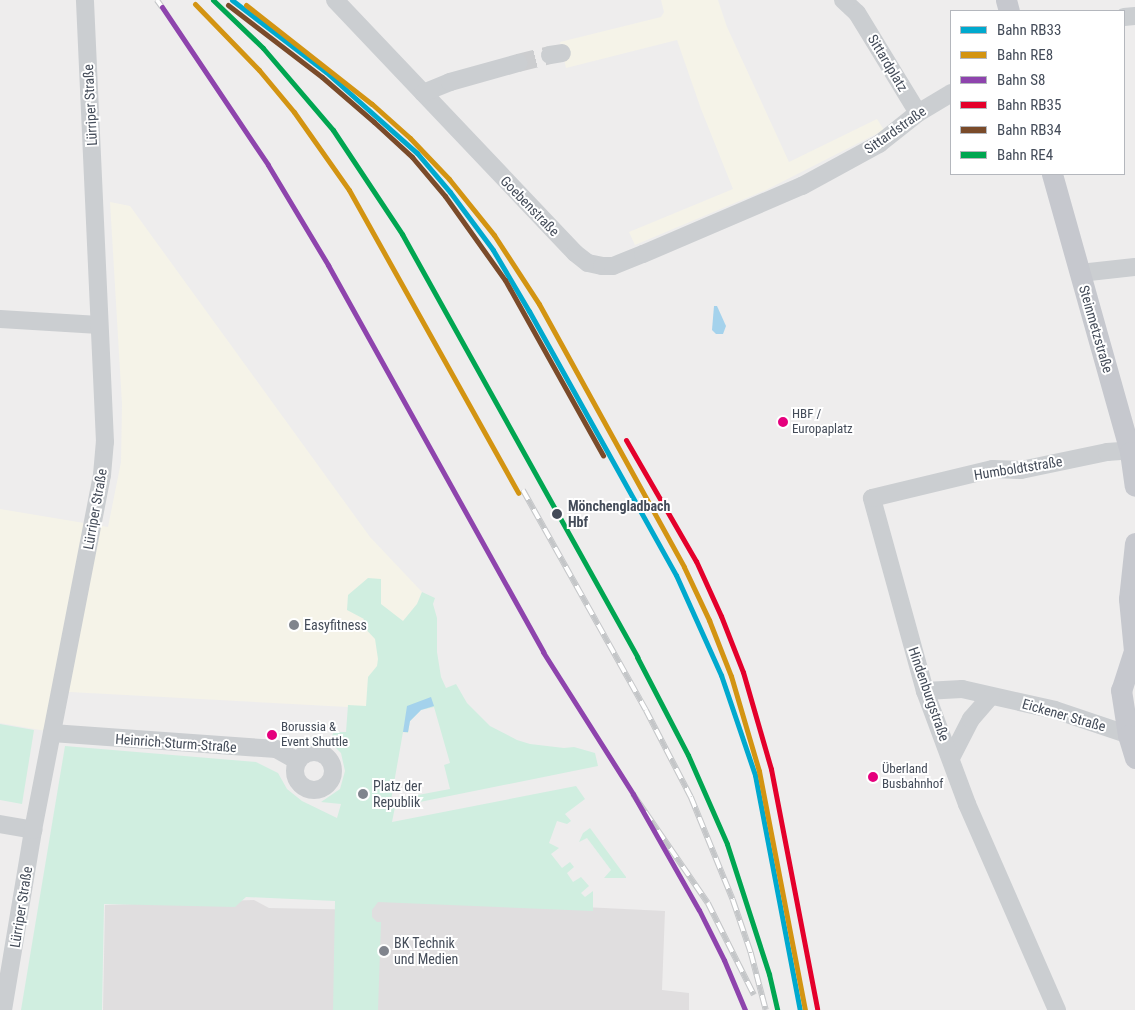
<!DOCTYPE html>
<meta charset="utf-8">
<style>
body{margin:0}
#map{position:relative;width:1135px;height:1010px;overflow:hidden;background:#eeeded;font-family:"Roboto Condensed",sans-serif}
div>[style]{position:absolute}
.commercial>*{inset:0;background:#f5f3e8}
.education>*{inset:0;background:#e0dedf}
.green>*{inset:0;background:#d0eee0}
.water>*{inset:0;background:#a4d2ec}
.minor-tunnel>*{height:18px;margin-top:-9px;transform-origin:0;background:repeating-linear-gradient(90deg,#cccdcf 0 18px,transparent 0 27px)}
.minor>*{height:18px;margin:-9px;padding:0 9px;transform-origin:9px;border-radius:9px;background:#cbced1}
.minor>.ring{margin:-9px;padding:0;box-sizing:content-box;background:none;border:18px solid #cbced1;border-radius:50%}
.major>*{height:21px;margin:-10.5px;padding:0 10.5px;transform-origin:10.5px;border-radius:10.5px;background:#c6c8ce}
.rail>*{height:5.5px;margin-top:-2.75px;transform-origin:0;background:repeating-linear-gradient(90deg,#fff 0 11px,#c4c6c8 0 22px);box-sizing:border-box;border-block:1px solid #c4c6c8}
.rail-1>*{height:5px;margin:-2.5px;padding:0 2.5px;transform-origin:2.5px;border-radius:2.5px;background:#00a9ce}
.rail-2>*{height:5px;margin:-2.5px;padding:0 2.5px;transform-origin:2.5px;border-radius:2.5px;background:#d39412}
.rail-3>*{height:5px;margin:-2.5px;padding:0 2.5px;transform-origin:2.5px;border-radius:2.5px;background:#8e44ad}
.rail-4>*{height:5px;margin:-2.5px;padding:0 2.5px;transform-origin:2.5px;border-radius:2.5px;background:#e4002b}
.rail-5>*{height:5px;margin:-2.5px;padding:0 2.5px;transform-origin:2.5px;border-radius:2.5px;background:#7a4b2a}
.rail-6>*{height:5px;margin:-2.5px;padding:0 2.5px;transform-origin:2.5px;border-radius:2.5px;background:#00a651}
.dots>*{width:14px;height:14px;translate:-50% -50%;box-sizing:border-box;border:2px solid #fff;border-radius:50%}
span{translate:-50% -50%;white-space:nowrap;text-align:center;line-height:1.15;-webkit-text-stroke:4px #fff;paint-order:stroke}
.bus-label{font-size:13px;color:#444c59}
.left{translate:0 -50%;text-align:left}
.street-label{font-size:14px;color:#444c59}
.stop-label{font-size:14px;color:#444c59;font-weight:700}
.poi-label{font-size:14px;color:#444c59}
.legend{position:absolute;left:950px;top:10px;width:175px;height:165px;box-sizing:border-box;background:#fff;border:1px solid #b4b7bd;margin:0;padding:6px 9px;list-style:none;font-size:15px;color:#444c59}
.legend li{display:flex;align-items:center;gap:10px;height:25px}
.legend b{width:25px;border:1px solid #b4b7bd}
</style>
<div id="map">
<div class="commercial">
<div style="clip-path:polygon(661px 0,718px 0,727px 27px,789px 162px,877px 119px,884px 130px,766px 190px,635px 245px,629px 232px,733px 189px,701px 109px,677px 40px,566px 68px,560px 42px,661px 17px,664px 12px)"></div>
<div style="clip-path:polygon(110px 202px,130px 206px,370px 537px,422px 592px,417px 604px,403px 622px,367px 708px,51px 691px,46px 731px,0 723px,0 509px,108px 527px,121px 462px,122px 404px)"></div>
</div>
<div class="education">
<div style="clip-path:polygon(378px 897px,665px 911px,662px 990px,689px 993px,689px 1010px,103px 1010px,105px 905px,254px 900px,269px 908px,371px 910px)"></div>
</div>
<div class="green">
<div style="clip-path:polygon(evenodd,368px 578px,381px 579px,381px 604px,403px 621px,417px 604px,422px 592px,435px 598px,433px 604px,437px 618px,437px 652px,441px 677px,446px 688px,456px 684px,467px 703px,490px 726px,517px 740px,530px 744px,564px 748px,574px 747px,595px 753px,598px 766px,395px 807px,392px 822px,576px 786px,585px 799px,565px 814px,571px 821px,567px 824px,557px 821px,549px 843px,559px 848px,551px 854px,562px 868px,570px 862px,574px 867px,567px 873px,573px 882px,581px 877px,589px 886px,581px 893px,585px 897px,593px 891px,593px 911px,378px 902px,372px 910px,372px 917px,377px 922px,381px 922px,378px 1010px,333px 1010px,335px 901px,246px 897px,235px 907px,104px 904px,102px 1010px,21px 1010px,65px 746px,256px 762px,278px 773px,287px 789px,302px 801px,337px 818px,341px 804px,321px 802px,340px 789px,345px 771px,341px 753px,329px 741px,334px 732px,346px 732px,348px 705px,366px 706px,368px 677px,377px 666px,378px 659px,375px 639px,361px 624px,364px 619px,347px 610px,348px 595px,368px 578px,434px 707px,450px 763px,444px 765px,450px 789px,391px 800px,403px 732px,408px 733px,410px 721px,421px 710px,434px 707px)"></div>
<div style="clip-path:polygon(0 724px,34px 730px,22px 804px,0 800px)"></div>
<div style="clip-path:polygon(590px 828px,626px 877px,626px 878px,604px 878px,611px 870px,587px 838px,579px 842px,583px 833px)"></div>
</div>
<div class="water">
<div style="clip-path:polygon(714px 306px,717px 306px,726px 326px,723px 334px,716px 334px,712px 330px)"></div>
<div style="clip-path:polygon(431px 697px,434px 706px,421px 710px,410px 721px,408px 732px,403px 732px,407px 706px)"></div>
</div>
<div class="minor-tunnel">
<div style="left:518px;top:63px;width:33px;rotate:-14deg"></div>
</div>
<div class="minor">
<div style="left:335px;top:0;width:349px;rotate:46.5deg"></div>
<div style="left:575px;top:253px;width:16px;rotate:38deg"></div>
<div style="left:588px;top:263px;width:14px;rotate:12deg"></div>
<div style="left:602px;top:266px;width:11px"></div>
<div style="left:613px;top:266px;width:32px;rotate:-22deg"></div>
<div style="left:643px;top:254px;width:173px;rotate:-23.2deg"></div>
<div style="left:802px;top:186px;width:88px;rotate:-28.6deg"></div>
<div style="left:879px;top:144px;width:50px;rotate:-38.5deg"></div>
<div style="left:918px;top:113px;width:39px;rotate:-31deg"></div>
<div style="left:843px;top:0;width:19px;rotate:43deg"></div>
<div style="left:857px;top:13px;width:117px;rotate:58.6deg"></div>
<div style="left:1124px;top:17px;width:11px;rotate:-5deg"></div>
<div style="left:550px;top:55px;width:12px;rotate:-9deg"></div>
<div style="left:423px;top:93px;width:29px;rotate:-22deg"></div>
<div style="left:450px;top:82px;width:71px;rotate:-15.6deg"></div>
<div style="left:1080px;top:273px;width:55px;rotate:-6.2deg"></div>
<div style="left:0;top:319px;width:99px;rotate:3.5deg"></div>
<div style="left:925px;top:691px;width:37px;rotate:-3deg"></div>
<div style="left:962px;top:689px;width:95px;rotate:12.7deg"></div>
<div style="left:1055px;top:710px;width:84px;rotate:18.6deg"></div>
<div style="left:52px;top:733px;width:225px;rotate:4.1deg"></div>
<div style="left:276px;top:749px;width:25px;rotate:29deg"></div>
<div class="ring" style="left:295px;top:752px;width:20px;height:20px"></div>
<div style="left:951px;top:758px;width:44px;rotate:-62.9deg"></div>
<div style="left:971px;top:719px;width:30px;rotate:-49deg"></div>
<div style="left:0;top:824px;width:34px;rotate:10deg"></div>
<div style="left:3px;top:1010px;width:182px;rotate:-80.5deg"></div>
<div style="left:33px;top:830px;width:362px;rotate:-79deg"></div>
<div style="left:102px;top:475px;width:33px;rotate:-85deg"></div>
<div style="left:105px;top:442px;width:442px;rotate:-92.6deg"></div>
<div style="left:1057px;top:1010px;width:225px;rotate:-113.6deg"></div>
<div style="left:967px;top:804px;width:121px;rotate:-110.4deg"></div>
<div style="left:925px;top:691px;width:200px;rotate:-105.4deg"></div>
<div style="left:872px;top:498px;width:124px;rotate:-13.5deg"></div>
<div style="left:993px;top:469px;width:28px;rotate:2deg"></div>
<div style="left:1021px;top:470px;width:88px;rotate:-11.8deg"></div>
<div style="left:1107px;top:452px;width:28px;rotate:-4deg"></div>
</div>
<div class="major">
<div style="left:1006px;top:0;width:11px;rotate:75deg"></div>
<div style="left:1052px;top:174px;width:289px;rotate:74.3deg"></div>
<div style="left:1130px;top:452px;width:34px;rotate:82deg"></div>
<div style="left:1135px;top:543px;width:56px;rotate:96.1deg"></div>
<div style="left:1129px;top:599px;width:62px;rotate:84.5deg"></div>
<div style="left:1133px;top:654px;width:38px;rotate:108deg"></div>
<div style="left:1121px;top:690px;width:46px;rotate:81.2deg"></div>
<div style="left:1128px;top:735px;width:24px;rotate:73deg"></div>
</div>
<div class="rail">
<div style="left:157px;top:0;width:9px;rotate:54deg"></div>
<div style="left:523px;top:490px;width:252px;rotate:60.8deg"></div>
<div style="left:646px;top:710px;width:98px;rotate:62.7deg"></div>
<div style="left:691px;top:797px;width:111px;rotate:67.8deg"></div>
<div style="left:733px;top:900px;width:56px;rotate:71.2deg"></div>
<div style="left:751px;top:953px;width:59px;rotate:75.3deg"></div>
<div style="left:633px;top:794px;width:132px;rotate:55.5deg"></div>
<div style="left:708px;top:903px;width:103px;rotate:63.4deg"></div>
</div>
<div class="rail-1">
<div style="left:232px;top:0;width:118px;rotate:37.5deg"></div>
<div style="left:326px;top:72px;width:122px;rotate:41.7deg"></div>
<div style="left:417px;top:153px;width:51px;rotate:49.8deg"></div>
<div style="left:450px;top:192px;width:72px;rotate:53.4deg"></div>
<div style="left:493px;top:250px;width:71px;rotate:59.5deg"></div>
<div style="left:529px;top:311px;width:302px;rotate:60.9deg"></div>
<div style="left:676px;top:575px;width:110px;rotate:65.8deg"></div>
<div style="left:721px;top:675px;width:106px;rotate:71.2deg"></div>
<div style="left:755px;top:775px;width:239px;rotate:79.2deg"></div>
</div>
<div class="rail-2">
<div style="left:195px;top:4px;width:92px;rotate:45.9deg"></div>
<div style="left:259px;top:70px;width:55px;rotate:50.2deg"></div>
<div style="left:294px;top:112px;width:95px;rotate:54.8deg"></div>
<div style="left:349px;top:190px;width:347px;rotate:60.8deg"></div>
<div style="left:246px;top:5px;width:160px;rotate:38.2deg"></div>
<div style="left:372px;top:104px;width:51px;rotate:41.8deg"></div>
<div style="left:410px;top:138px;width:57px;rotate:46.4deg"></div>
<div style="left:449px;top:179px;width:72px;rotate:51.2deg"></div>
<div style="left:494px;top:235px;width:82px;rotate:56.9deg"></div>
<div style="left:539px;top:304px;width:300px;rotate:61.1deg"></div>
<div style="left:684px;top:567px;width:59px;rotate:64.7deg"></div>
<div style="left:709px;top:620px;width:60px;rotate:68.6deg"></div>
<div style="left:731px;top:676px;width:99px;rotate:73.6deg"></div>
<div style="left:759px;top:771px;width:243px;rotate:79.1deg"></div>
</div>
<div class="rail-3">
<div style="left:162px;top:7px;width:190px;rotate:56.1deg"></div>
<div style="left:268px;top:165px;width:117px;rotate:59deg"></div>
<div style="left:328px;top:265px;width:443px;rotate:60.9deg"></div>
<div style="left:543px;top:652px;width:168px;rotate:57.6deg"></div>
<div style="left:633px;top:794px;width:133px;rotate:60.4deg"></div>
<div style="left:699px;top:910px;width:56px;rotate:63.4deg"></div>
<div style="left:724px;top:960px;width:54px;rotate:67.2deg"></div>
</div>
<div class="rail-4">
<div style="left:626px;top:440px;width:140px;rotate:60deg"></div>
<div style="left:696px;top:561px;width:60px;rotate:65.6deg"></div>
<div style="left:721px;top:616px;width:60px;rotate:68.6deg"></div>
<div style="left:743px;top:672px;width:101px;rotate:73.9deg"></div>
<div style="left:771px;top:769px;width:244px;rotate:79.1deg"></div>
</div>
<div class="rail-5">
<div style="left:228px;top:5px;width:118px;rotate:37.5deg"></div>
<div style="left:322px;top:77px;width:69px;rotate:40.9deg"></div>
<div style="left:374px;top:122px;width:52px;rotate:42.6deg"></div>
<div style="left:412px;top:157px;width:51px;rotate:49.8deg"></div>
<div style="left:445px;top:196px;width:103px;rotate:54.5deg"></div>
<div style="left:505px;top:280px;width:201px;rotate:60.8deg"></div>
</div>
<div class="rail-6">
<div style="left:213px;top:0;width:69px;rotate:43.8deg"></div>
<div style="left:263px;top:48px;width:108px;rotate:49.5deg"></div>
<div style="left:333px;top:130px;width:125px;rotate:56.4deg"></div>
<div style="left:402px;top:234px;width:484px;rotate:60.9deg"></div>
<div style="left:637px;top:657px;width:110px;rotate:62.5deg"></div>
<div style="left:688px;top:755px;width:97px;rotate:66.3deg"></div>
<div style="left:727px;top:844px;width:137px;rotate:72.1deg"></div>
<div style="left:769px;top:974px;width:37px;rotate:77deg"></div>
</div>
<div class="dots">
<div style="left:783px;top:422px;background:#e5007d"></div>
<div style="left:557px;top:514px;background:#444c59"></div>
<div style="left:294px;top:625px;background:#80848d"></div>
<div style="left:272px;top:735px;background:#e5007d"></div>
<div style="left:873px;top:777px;background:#e5007d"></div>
<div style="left:363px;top:794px;background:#80848d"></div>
<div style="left:384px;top:951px;background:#80848d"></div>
</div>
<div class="bus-label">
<span class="left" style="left:792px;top:422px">HBF /<br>Europaplatz</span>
<span class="left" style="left:281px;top:735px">Borussia &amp;<br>Event Shuttle</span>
<span class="left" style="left:882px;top:777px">Überland<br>Busbahnhof</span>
</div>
<div class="street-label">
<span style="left:888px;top:63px;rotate:59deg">Sittardplatz</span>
<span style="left:90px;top:105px;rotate:-93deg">Lürriper Straße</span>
<span style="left:895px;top:130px;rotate:-35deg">Sittardstraße</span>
<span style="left:530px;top:206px;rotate:46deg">Goebenstraße</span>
<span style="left:1096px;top:329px;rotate:74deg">Steinmetzstraße</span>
<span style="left:1018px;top:468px;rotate:-9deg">Humboldtstraße</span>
<span style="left:95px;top:509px;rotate:-80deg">Lürriper Straße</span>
<span style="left:929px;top:694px;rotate:71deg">Hindenburgstraße</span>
<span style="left:1064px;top:715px;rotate:16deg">Eickener Straße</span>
<span style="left:176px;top:743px;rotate:4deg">Heinrich-Sturm-Straße</span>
<span style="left:21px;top:907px;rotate:-81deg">Lürriper Straße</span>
</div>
<div class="stop-label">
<span class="left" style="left:568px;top:514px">Mönchengladbach<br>Hbf</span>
</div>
<div class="poi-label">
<span class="left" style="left:304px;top:625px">Easyfitness</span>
<span class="left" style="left:373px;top:794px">Platz der<br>Republik</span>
<span class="left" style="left:394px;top:951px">BK Technik<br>und Medien</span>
</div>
<ul class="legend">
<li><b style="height:6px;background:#00a9ce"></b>Bahn RB33</li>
<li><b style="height:6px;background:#d39412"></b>Bahn RE8</li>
<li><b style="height:6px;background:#8e44ad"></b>Bahn S8</li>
<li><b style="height:6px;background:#e4002b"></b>Bahn RB35</li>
<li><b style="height:6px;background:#7a4b2a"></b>Bahn RB34</li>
<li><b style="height:6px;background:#00a651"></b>Bahn RE4</li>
</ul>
</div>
